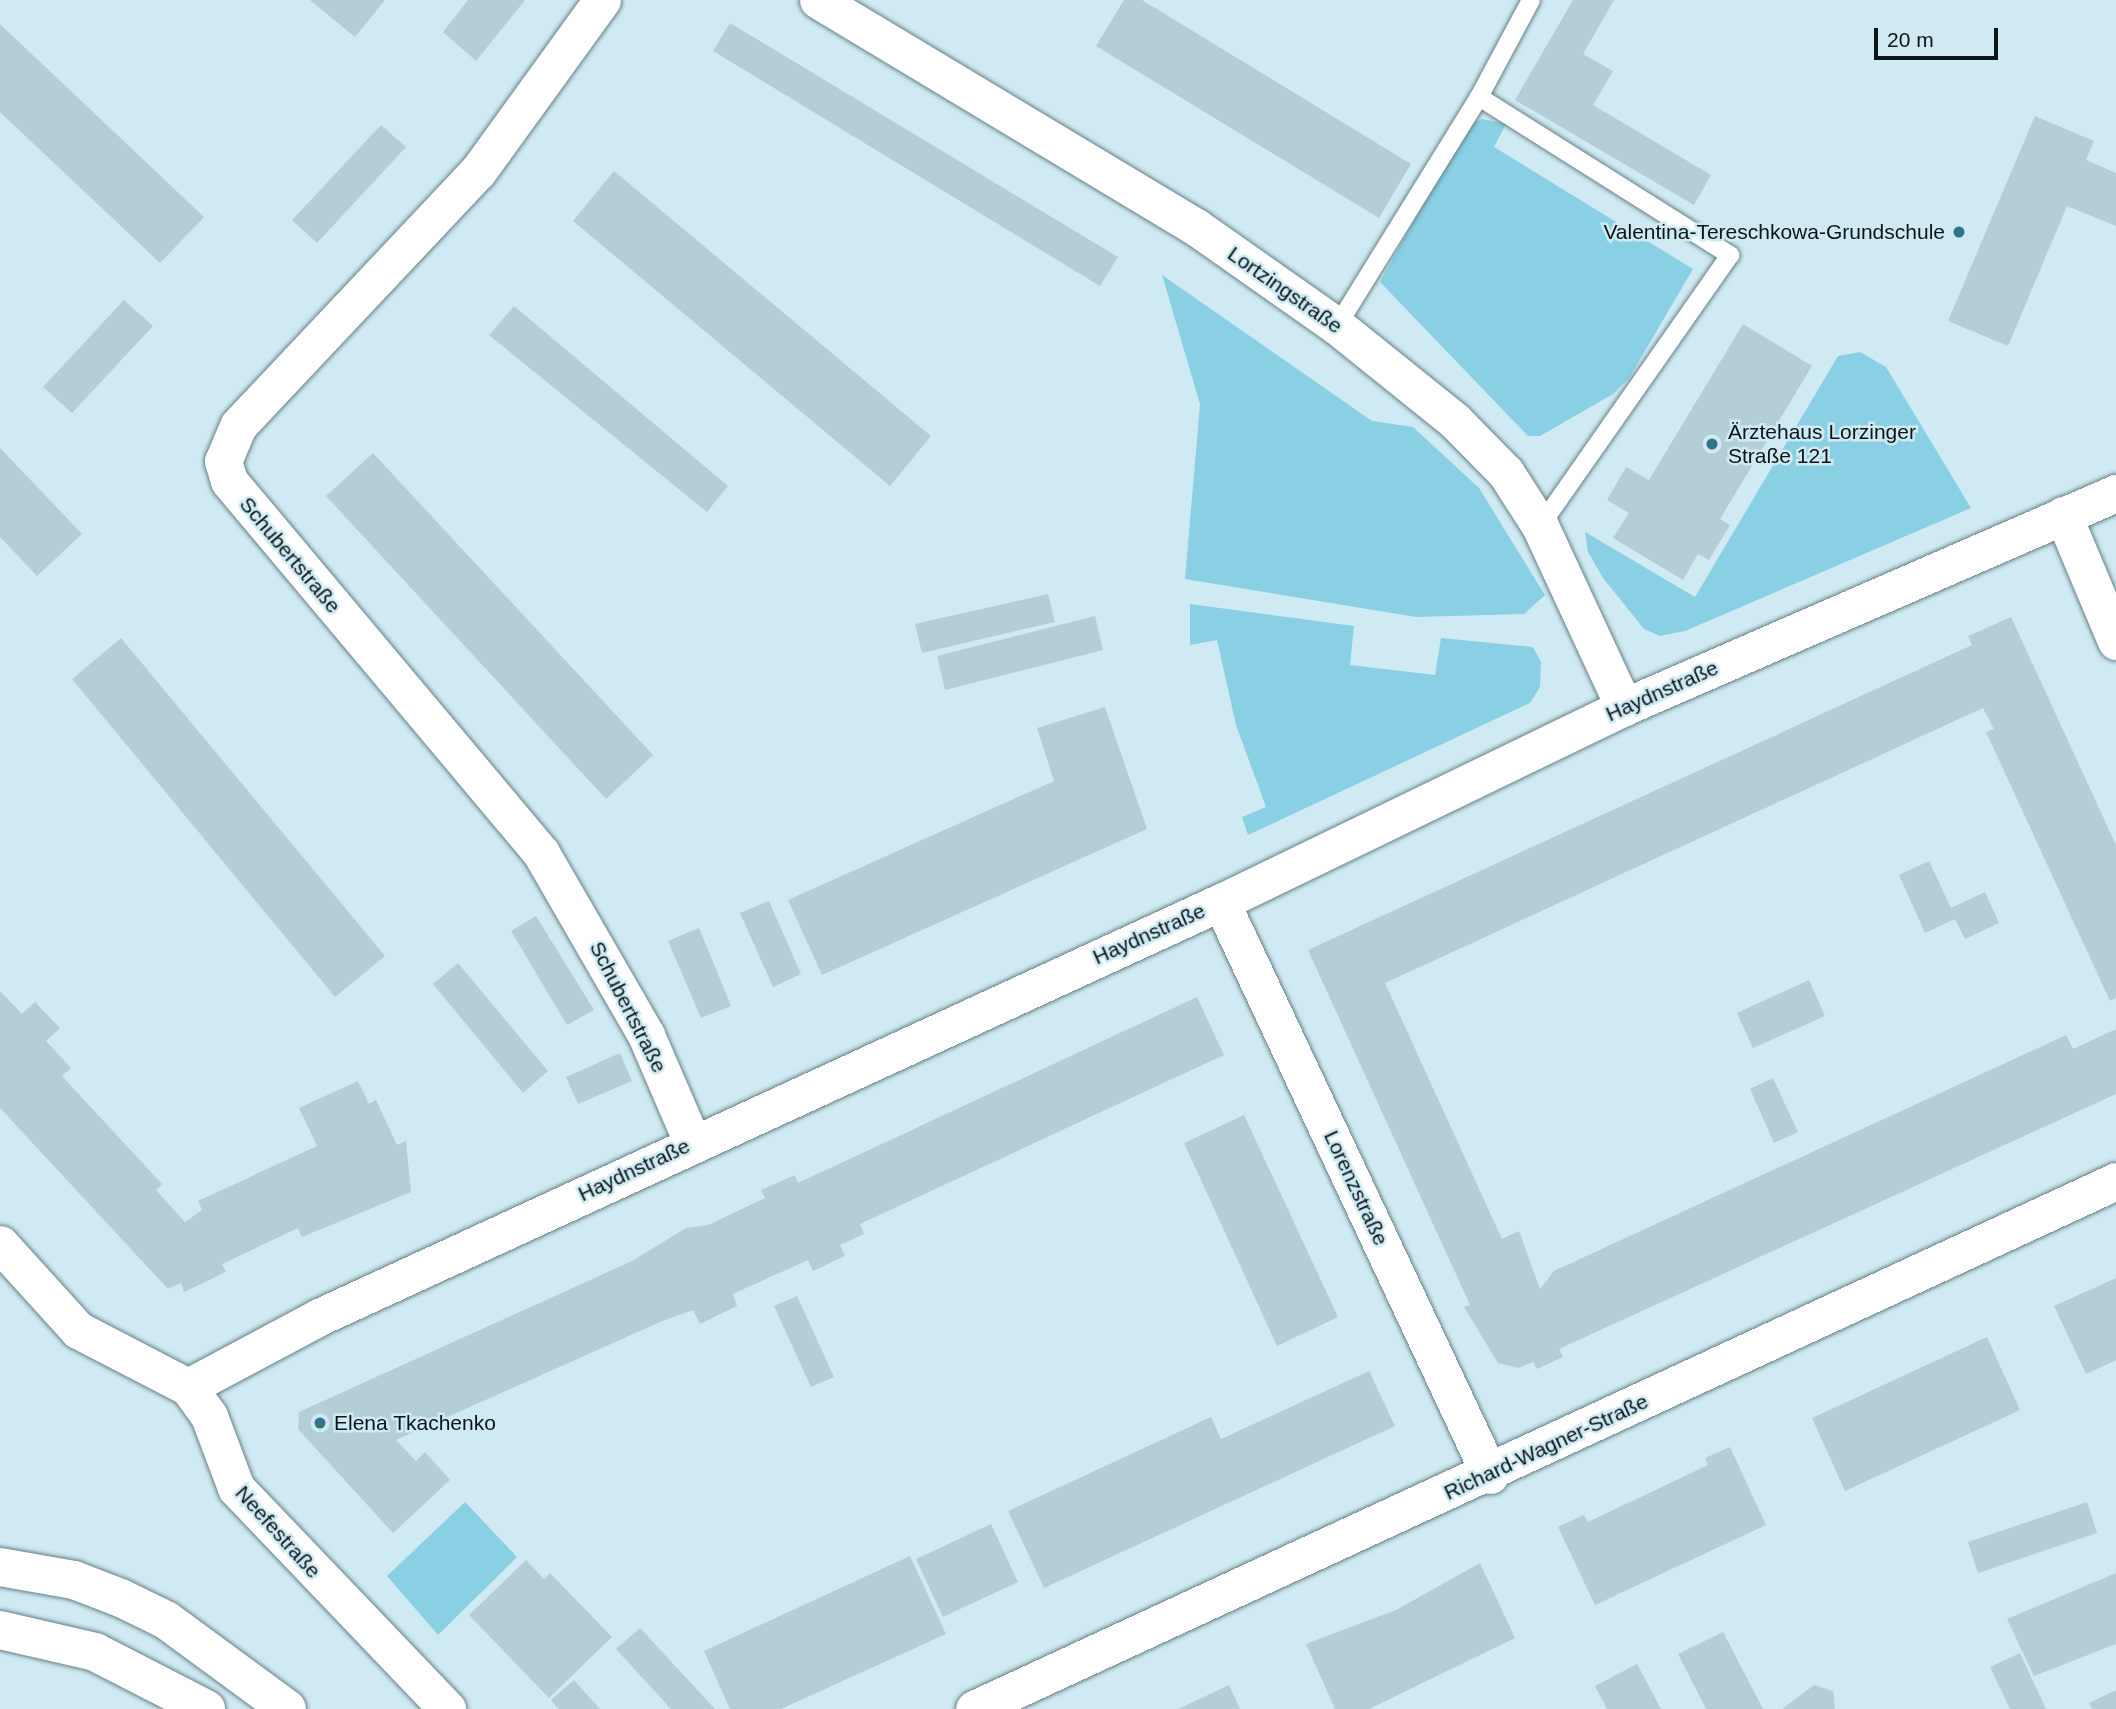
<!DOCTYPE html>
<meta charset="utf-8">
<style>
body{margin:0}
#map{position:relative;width:2116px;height:1709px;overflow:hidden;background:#cfeaf3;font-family:Helvetica,sans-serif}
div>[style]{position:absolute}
.green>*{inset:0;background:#89d0e4}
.building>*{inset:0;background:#b3ced6}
.roads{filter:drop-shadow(0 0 2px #678087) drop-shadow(0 0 2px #678087)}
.lane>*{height:18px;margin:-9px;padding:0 9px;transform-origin:9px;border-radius:9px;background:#fff}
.street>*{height:37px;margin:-18.5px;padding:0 18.5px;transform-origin:18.5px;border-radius:18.5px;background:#fff}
.primary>*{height:38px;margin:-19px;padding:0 19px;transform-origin:19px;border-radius:19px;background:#fff}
.dots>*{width:19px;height:19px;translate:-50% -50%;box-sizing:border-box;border:4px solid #cfeaf3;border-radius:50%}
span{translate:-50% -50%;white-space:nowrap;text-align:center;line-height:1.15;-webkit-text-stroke:5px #cfeaf3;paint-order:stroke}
.poi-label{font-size:21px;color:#0b1518}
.right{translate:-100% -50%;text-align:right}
.left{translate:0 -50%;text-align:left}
.street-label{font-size:21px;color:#0b1518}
.scale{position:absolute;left:1874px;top:28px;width:124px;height:32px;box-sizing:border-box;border:4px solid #0b1518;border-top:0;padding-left:9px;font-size:21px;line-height:24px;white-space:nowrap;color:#0b1518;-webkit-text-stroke:5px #cfeaf3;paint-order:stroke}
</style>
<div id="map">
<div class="green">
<div style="clip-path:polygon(1482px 119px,1506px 124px,1494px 147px,1693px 269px,1629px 378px,1613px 394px,1540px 436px,1528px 436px,1380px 282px,1467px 125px)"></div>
<div style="clip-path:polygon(1162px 275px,1372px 421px,1413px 427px,1479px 488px,1545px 595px,1524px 614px,1416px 617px,1185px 579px,1200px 404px)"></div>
<div style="clip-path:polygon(1860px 352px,1886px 367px,1971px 508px,1685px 631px,1660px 636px,1644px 629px,1603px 578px,1588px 552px,1585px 532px,1695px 597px,1838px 356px)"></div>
<div style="clip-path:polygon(1190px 604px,1354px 626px,1350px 665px,1435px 675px,1441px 638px,1533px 647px,1541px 662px,1540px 687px,1530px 703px,1248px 835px,1242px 817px,1266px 807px,1236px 725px,1217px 640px,1190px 645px)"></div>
<div style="clip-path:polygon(465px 1502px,517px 1557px,438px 1635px,387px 1576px)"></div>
</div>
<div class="building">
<div style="clip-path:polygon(310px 0,385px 0,355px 37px)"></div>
<div style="clip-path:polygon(468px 0,525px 0,476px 61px,443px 32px)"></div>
<div style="clip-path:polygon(1124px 0,1142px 0,1411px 164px,1379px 218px,1096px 46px)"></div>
<div style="clip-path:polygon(1573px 0,1614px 0,1583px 54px,1613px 71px,1593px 105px,1711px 175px,1694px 205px,1515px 100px)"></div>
<div style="clip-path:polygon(730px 23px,1118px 257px,1100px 286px,713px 51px)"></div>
<div style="clip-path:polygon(0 24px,204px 217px,160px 263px,0 112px)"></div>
<div style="clip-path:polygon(2035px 116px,2094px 141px,2086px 160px,2116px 173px,2116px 226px,2067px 206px,2008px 346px,1948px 321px)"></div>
<div style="clip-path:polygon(381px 125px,406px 147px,317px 243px,292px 220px)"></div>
<div style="clip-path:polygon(614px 171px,931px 436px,890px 486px,573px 221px)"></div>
<div style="clip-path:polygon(124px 300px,153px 326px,72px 413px,43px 387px)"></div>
<div style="clip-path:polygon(514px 306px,728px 486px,707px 512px,489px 335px)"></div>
<div style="clip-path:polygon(1743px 324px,1812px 366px,1720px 519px,1730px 525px,1709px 560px,1698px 554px,1683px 580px,1613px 538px,1629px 513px,1607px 500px,1626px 467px,1649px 480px)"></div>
<div style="clip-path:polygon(0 448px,82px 534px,37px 576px,0 537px)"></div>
<div style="clip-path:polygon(373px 453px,653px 755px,606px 799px,326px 496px)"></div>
<div style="clip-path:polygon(1048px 594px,1055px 622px,922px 653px,915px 624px)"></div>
<div style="clip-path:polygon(1095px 616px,1103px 650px,945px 690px,937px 656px)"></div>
<div style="clip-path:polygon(2011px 617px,2116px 845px,2116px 998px,2110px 1001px,2010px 784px,1986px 732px,1994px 729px,1983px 708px,1385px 983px,1502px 1239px,1519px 1231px,1540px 1289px,1554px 1271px,2066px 1035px,2073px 1049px,2116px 1029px,2116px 1094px,1559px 1349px,1563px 1357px,1537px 1369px,1533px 1362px,1518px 1368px,1498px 1363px,1464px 1307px,1470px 1305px,1308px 950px,1972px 645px,1968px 636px)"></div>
<div style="clip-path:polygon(121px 638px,385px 956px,335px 997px,72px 679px)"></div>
<div style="clip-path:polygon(1105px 707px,1147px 829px,822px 975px,788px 900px,1054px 781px,1037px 728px)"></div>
<div style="clip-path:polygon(1929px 861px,1951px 908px,1985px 892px,1999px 923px,1965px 939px,1955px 919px,1925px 933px,1899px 875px)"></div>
<div style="clip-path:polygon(769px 901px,801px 974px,773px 987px,740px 913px)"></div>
<div style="clip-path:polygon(536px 916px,594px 1010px,567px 1025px,511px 931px)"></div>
<div style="clip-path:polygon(699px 928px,731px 1006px,701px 1018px,668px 941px)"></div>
<div style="clip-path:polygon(458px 963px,548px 1071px,523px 1093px,433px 984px)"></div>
<div style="clip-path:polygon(1809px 980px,1825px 1016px,1753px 1048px,1737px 1013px)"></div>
<div style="clip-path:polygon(0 991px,22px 1014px,35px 1002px,60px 1028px,46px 1041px,71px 1068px,62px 1076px,162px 1184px,156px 1190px,185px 1222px,202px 1210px,198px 1201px,317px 1146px,299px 1108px,358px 1081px,369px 1104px,376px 1100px,397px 1145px,406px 1141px,411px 1192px,302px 1237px,298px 1228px,222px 1264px,226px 1272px,184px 1292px,181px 1283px,168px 1289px,0 1108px)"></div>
<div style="clip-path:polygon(1197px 997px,1224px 1055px,860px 1224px,864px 1234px,840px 1245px,845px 1256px,813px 1271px,808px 1260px,733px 1294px,737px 1306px,700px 1324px,693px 1310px,660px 1322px,396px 1440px,416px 1461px,425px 1452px,450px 1480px,393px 1533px,298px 1429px,299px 1412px,632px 1261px,686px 1228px,708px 1225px,765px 1198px,761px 1190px,795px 1175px,798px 1183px)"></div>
<div style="clip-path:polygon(620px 1053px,632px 1081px,578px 1104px,566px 1077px)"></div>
<div style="clip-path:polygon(1773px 1078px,1798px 1132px,1774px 1143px,1750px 1089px)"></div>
<div style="clip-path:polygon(1244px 1115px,1338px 1317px,1277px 1346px,1184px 1143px)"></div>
<div style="clip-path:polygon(2116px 1278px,2116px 1360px,2086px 1374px,2054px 1306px)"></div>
<div style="clip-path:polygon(797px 1296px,834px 1377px,811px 1387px,774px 1306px)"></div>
<div style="clip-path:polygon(1987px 1337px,2020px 1410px,1845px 1491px,1812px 1418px)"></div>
<div style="clip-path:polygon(1369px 1371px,1395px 1426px,1044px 1588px,1008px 1511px,1211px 1417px,1221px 1439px)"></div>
<div style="clip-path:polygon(1730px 1447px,1766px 1525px,1595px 1605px,1558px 1527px,1584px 1515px,1588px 1522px,1647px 1494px,1708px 1465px,1705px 1458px)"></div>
<div style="clip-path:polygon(2087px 1502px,2097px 1533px,1978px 1573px,1968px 1542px)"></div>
<div style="clip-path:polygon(991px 1524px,1018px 1582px,943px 1617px,916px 1559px)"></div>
<div style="clip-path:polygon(910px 1556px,946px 1634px,781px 1709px,730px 1709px,704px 1651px)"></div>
<div style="clip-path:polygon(526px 1560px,544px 1579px,550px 1573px,612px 1637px,549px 1698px,469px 1615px)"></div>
<div style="clip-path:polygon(1480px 1563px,1515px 1638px,1369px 1709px,1335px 1709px,1306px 1644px,1396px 1610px)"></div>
<div style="clip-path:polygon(2116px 1573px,2116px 1644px,2034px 1676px,2007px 1619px)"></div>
<div style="clip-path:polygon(640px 1628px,715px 1709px,671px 1709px,616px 1649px)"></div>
<div style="clip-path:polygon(1723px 1632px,1763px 1709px,1706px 1709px,1678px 1654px)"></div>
<div style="clip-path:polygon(2020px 1653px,2046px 1709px,2010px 1709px,1990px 1667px)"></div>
<div style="clip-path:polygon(1637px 1664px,1661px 1709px,1607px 1709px,1595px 1686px)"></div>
<div style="clip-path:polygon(574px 1680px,600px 1709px,559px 1709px,551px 1700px)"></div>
<div style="clip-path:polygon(1229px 1685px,1240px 1709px,1178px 1709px)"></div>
<div style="clip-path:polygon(1814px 1685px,1833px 1691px,1835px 1709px,1782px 1709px)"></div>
<div style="clip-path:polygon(2116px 1690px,2116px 1709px,2092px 1709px,2089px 1703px)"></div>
</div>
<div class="roads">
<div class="lane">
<div style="left:1479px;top:97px;width:110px;rotate:-61.8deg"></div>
<div style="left:1337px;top:326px;width:269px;rotate:-58.2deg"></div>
<div style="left:1479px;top:97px;width:297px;rotate:32.2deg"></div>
<div style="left:1730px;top:255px;width:331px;rotate:125deg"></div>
</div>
<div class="street">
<div style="left:602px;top:0;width:211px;rotate:125.9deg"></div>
<div style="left:478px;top:171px;width:350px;rotate:133.3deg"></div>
<div style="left:238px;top:426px;width:38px;rotate:113deg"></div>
<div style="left:223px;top:461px;width:21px;rotate:73deg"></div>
<div style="left:229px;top:481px;width:486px;rotate:50deg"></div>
<div style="left:541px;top:853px;width:210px;rotate:60deg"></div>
<div style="left:646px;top:1035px;width:116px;rotate:66.7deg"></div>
<div style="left:818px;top:0;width:441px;rotate:31deg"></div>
<div style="left:1196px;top:227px;width:172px;rotate:35.1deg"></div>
<div style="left:1337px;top:326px;width:150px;rotate:38.8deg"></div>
<div style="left:1454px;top:420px;width:74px;rotate:45.5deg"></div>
<div style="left:1506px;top:473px;width:63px;rotate:57.3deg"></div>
<div style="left:1540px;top:526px;width:200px;rotate:65.1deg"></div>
<div style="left:2063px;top:515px;width:137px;rotate:67.2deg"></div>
<div style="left:1221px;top:902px;width:633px;rotate:64.85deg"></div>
<div style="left:0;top:1244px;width:116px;rotate:47.8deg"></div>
<div style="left:78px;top:1330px;width:124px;rotate:27.4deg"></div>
<div style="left:188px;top:1387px;width:36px;rotate:54deg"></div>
<div style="left:209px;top:1416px;width:77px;rotate:69.4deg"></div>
<div style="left:236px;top:1488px;width:306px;rotate:46.3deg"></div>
<div style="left:188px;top:1387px;width:149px;rotate:-28.1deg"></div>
<div style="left:319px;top:1317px;width:993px;rotate:-24.71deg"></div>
<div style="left:1221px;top:902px;width:448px;rotate:-25.8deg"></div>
<div style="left:1624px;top:707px;width:537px;rotate:-23.51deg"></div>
<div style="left:974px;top:1709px;width:1258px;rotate:-24.81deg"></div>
</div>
<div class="primary">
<div style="left:0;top:1567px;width:75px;rotate:10deg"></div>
<div style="left:74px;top:1580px;width:50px;rotate:21deg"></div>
<div style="left:121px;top:1598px;width:50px;rotate:26.1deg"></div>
<div style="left:166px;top:1620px;width:150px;rotate:36.3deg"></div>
<div style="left:0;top:1630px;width:98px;rotate:13deg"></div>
<div style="left:95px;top:1652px;width:125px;rotate:27.2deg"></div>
</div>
</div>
<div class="dots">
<div style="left:1959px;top:232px;background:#317485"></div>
<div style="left:1712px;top:444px;background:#317485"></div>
<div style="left:320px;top:1423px;background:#317485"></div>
</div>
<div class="poi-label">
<span class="right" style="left:1945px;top:232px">Valentina-Tereschkowa-Grundschule</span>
<span class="left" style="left:1728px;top:444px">Ärztehaus Lorzinger<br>Straße 121</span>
<span class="left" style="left:334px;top:1423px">Elena Tkachenko</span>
</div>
<div class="street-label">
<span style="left:1285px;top:290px;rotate:35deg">Lortzingstraße</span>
<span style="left:290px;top:555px;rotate:50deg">Schubertstraße</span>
<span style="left:1662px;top:691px;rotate:-24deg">Haydnstraße</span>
<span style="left:1149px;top:934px;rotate:-24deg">Haydnstraße</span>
<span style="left:628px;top:1007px;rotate:63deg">Schubertstraße</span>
<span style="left:634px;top:1170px;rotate:-25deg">Haydnstraße</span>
<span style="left:1356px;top:1188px;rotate:65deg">Lorenzstraße</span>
<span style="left:1546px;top:1447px;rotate:-25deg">Richard-Wagner-Straße</span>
<span style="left:278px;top:1532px;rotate:48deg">Neefestraße</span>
</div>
<div class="scale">20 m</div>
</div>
